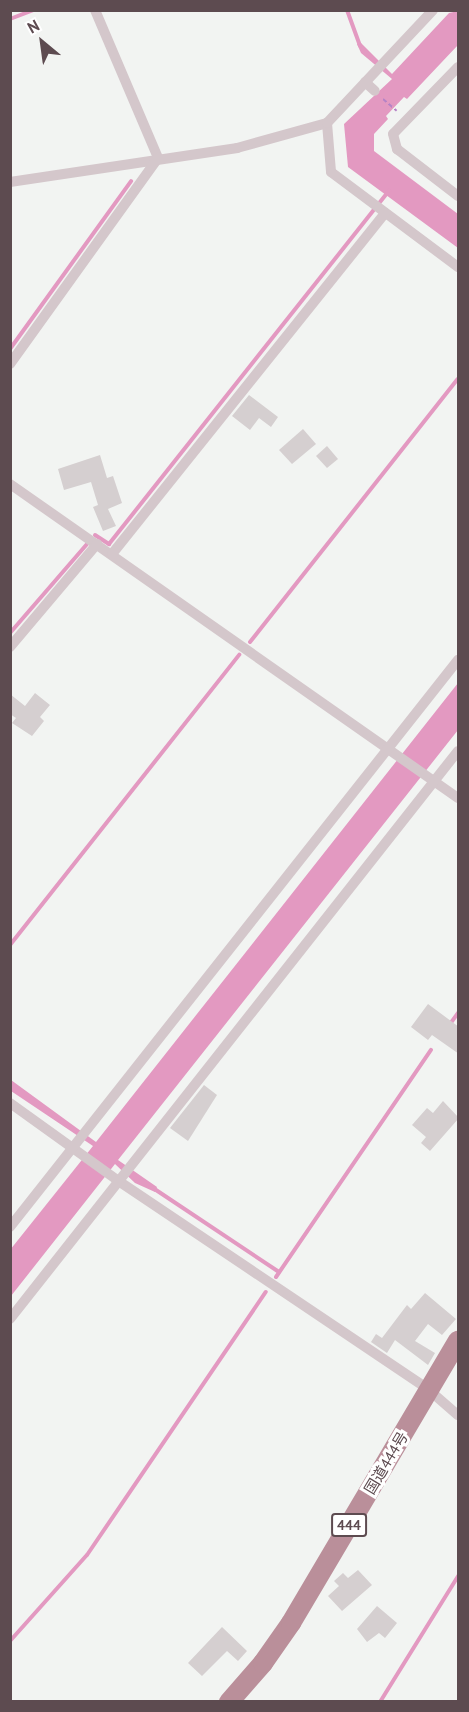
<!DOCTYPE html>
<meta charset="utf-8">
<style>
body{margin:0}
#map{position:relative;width:469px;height:1712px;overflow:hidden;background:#f2f4f2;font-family:"PT Sans","Noto Sans JP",sans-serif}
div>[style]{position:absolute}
.water>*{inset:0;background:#e399c1}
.stream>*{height:4px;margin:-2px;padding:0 2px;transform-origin:2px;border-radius:2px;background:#e399c1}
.building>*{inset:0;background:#d5cfd0}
.path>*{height:2px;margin-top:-1px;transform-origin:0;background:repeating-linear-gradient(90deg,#b582c6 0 4.5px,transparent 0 7.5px)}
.street>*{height:10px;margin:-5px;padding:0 5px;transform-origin:5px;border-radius:5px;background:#d4c7cb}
.highway>*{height:20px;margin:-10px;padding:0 10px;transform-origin:10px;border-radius:10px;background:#ba8f9a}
span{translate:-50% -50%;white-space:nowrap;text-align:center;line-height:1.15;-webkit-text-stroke:6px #fff;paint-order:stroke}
.shield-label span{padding:2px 4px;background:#fff;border:2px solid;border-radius:4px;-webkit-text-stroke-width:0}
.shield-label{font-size:14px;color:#5d4b50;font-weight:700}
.street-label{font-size:15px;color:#5d4b50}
.frame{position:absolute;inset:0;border:12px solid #5d4b50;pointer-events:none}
.north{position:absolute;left:12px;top:12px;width:60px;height:60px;-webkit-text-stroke:4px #fff;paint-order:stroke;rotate:331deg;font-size:16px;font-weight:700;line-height:24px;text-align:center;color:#5d4b50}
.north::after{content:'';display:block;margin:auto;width:21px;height:27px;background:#5d4b50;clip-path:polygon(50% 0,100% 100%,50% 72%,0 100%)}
</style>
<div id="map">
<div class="water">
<div style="clip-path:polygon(458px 11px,458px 45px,407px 99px,404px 97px,386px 116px,388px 119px,374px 134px,374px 151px,458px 214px,458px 248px,348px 167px,344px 124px,392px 79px,361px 53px,357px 44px,361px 43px,392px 74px,449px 13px)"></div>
<div style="clip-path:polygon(458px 683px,458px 730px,118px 1160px,157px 1187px,155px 1192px,135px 1183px,115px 1164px,11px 1296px,10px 1250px,93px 1146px,11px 1091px,11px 1080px,96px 1142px)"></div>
</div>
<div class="stream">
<div style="left:347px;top:10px;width:38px;rotate:70deg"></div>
<div style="left:10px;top:19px;width:26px;rotate:-21deg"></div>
<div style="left:10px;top:349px;width:207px;rotate:-54.2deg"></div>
<div style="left:95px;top:535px;width:17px;rotate:33deg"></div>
<div style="left:109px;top:544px;width:451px;rotate:-51.6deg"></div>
<div style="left:10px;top:633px;width:118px;rotate:-49.1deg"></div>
<div style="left:250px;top:642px;width:335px;rotate:-51.7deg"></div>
<div style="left:10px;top:945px;width:370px;rotate:-51.7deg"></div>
<div style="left:450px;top:1024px;width:14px;rotate:-54deg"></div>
<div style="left:153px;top:1188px;width:151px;rotate:33.7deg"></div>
<div style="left:276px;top:1277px;width:275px;rotate:-55.7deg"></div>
<div style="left:10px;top:1641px;width:115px;rotate:-48.2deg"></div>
<div style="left:87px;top:1555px;width:318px;rotate:-55.8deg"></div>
<div style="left:380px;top:1702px;width:148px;rotate:-58.2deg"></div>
</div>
<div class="building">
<div style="clip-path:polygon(249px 395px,278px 417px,271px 427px,259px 418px,250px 430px,232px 416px)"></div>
<div style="clip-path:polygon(303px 429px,316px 444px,292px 464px,279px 450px)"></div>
<div style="clip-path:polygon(327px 446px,338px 459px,327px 468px,316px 456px)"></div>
<div style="clip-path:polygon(100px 455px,107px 478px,113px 476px,122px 503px,108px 509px,116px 526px,103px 531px,93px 507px,98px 505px,91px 482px,64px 490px,58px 469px)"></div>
<div style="clip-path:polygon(35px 693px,50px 705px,40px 717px,44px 721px,32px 736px,12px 723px,16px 718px,10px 714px,10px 694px,25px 706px)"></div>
<div style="clip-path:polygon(428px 1004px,459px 1027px,459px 1054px,432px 1035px,428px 1040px,411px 1027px)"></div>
<div style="clip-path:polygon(204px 1085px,217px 1095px,188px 1141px,170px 1128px)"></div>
<div style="clip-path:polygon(443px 1101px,459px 1118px,430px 1151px,421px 1143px,426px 1137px,412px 1125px,427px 1108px,433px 1113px)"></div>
<div style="clip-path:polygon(425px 1293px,456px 1319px,442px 1335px,428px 1324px,415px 1341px,435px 1353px,428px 1365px,395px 1340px,387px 1353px,371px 1342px,376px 1334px,382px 1338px,407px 1305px,411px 1309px)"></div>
<div style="clip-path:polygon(358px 1570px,372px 1585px,342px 1611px,328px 1596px,339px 1586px,334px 1581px,343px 1573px,348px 1578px)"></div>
<div style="clip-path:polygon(377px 1606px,397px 1623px,385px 1638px,379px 1633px,367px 1642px,357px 1629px)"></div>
<div style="clip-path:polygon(222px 1627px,247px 1651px,238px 1661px,227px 1651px,202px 1676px,188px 1663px)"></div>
</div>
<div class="path">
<div style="left:383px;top:99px;width:18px;rotate:41deg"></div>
</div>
<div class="street">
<div style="left:95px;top:10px;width:161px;rotate:66.9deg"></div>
<div style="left:458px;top:67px;width:93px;rotate:134.1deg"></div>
<div style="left:393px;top:134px;width:16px;rotate:75deg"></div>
<div style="left:397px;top:149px;width:77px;rotate:37.6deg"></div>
<div style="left:365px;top:82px;width:13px;rotate:42deg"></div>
<div style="left:327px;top:123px;width:49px;rotate:85.3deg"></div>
<div style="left:331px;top:172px;width:159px;rotate:36.8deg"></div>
<div style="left:10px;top:182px;width:230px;rotate:-8.5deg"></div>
<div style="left:237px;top:148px;width:93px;rotate:-15.5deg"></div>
<div style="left:327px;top:123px;width:155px;rotate:-46.8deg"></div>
<div style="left:10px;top:364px;width:254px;rotate:-54.3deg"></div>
<div style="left:10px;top:484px;width:547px;rotate:35.03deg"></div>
<div style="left:112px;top:554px;width:437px;rotate:-51.3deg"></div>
<div style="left:10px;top:647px;width:135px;rotate:-49.8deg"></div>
<div style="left:10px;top:1103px;width:135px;rotate:35.7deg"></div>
<div style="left:120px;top:1182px;width:372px;rotate:33.9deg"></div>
<div style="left:429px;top:1390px;width:38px;rotate:41deg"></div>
<div style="left:10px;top:1227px;width:723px;rotate:-51.69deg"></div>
<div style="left:10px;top:1319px;width:723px;rotate:-51.74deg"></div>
</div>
<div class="highway">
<div style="left:229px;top:1702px;width:52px;rotate:-48.9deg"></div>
<div style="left:263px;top:1663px;width:49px;rotate:-55deg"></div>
<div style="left:291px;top:1623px;width:328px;rotate:-59.4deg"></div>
</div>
<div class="shield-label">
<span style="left:349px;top:1525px">444</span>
</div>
<div class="street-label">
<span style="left:386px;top:1463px;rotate:-59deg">国道444号</span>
</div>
<div class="frame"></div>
<div class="north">N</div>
</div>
